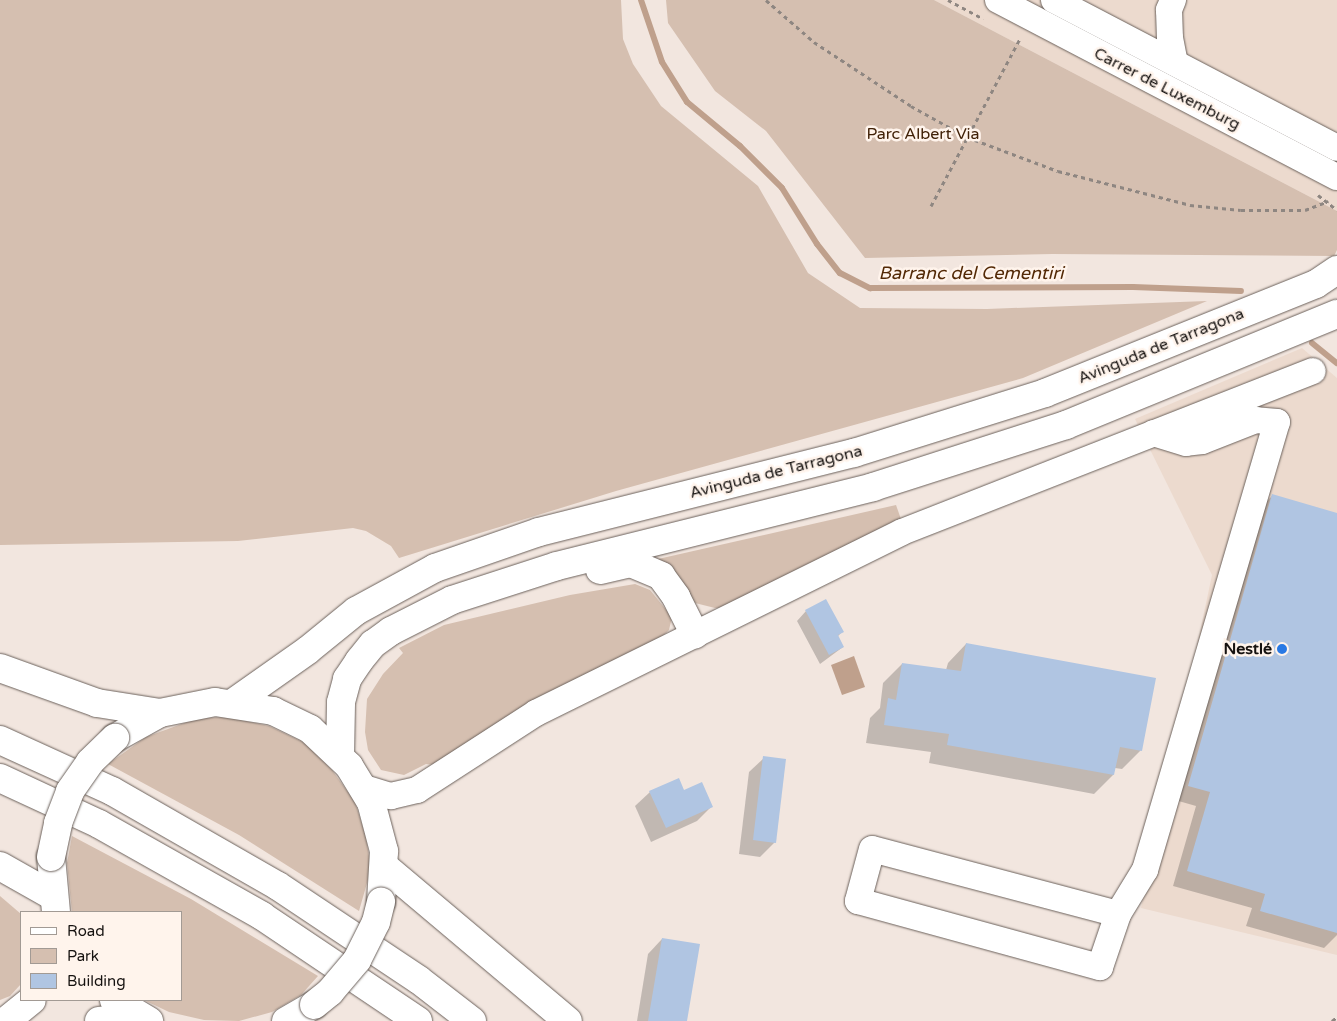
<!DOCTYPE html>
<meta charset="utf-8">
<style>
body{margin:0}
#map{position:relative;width:1337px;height:1021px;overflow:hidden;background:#f2e6df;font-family:"Varela Round",sans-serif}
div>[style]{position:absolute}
.built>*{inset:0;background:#ecdace}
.green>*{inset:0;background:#d5bfb0}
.water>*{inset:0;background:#bfa08c}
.shadow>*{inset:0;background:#0003}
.stream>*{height:6px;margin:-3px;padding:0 3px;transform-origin:3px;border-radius:3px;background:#bfa08c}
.building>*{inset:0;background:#b0c5e2}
.path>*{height:3px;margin-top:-1.5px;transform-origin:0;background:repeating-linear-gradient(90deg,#8e8681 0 4px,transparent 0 8px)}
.roads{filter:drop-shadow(0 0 1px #6b615b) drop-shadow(0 0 1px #6b615b)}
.minor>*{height:26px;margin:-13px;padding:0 13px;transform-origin:13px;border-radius:13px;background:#fff}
.major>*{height:28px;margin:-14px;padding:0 14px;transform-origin:14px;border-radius:14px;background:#fff}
.highway>*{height:28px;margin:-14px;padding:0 14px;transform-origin:14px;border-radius:14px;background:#fff}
.bridges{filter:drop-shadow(0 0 1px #6b615b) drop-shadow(0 0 1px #6b615b)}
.major-bridge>*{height:28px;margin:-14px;padding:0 14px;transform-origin:14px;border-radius:14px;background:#fff}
.dots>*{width:14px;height:14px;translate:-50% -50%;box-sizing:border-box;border:2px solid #fff4ec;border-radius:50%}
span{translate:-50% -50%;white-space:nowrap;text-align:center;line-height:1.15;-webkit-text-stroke:5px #fff4ec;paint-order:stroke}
.street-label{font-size:16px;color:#161210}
.park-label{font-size:16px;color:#412107}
.poi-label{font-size:16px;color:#161210;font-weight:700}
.right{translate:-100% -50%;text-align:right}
.water-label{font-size:18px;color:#532906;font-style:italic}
.legend{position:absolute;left:20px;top:911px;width:162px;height:90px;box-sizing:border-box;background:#fff4ec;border:1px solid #a29a94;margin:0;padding:6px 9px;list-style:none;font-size:15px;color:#161210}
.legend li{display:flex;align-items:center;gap:10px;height:25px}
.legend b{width:25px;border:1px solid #a29a94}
</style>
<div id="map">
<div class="built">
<div style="clip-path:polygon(934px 0,1337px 0,1337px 211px,1016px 43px)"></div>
<div style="clip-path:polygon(1302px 348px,1337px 378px,1337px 955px,1141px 908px,1212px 575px,1135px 419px)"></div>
</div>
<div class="green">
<div style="clip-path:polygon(0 0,621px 0,623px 39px,633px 64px,661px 106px,758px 186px,808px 273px,860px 308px,987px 309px,1207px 301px,1023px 378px,616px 491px,399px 558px,391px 546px,366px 531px,353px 528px,238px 541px,0 545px)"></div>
<div style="clip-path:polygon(666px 0,934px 0,1337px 211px,1337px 250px,1334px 256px,1052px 254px,865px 258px,766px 131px,715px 91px,668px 23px)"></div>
<div style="clip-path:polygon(896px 505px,902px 522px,733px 607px,715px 608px,695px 603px,658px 559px)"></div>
<div style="clip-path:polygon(635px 584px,650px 590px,672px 617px,669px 630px,660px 639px,435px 765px,426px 764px,404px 775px,381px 770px,368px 750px,365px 732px,367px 699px,383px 674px,403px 653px,399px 648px,444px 625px,570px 595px)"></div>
<div style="clip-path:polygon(228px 717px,269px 726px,305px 743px,332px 770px,355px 802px,366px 837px,371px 869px,359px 911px,239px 835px,108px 764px,146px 737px,198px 718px)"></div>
<div style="clip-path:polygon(72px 836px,191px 899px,318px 976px,301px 995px,272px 1012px,239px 1021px,204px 1020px,169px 1012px,144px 1000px,181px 1000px,181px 912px,72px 912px,67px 863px)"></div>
<div style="clip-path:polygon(0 896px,21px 914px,21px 984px,10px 996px,0 1000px)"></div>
</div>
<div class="water">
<div style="clip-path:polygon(854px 656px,865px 687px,842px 695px,831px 665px)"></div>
</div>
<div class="shadow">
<div style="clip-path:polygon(1272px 496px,1337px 514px,1337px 935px,1324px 948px,1246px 926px,1252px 908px,1173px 886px,1196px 806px,1175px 800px,1258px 510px)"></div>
<div style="clip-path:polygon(806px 611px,842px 632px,837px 637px,843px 647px,820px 664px,797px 621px)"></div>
<div style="clip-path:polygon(966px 644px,1141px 750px,1122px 769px,1115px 768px,1113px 775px,1094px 794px,929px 763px,931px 752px,866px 743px,870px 718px,880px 708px,883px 683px,902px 664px,946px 670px,948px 663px)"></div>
<div style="clip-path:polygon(764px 758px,775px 842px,760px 857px,739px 854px,749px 772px)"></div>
<div style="clip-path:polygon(650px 792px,683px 792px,711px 807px,697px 821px,651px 842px,635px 806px)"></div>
<div style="clip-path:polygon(662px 939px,686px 1021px,637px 1021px,648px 954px)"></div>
</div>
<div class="stream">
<div style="left:641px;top:0;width:65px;rotate:71.3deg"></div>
<div style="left:662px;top:62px;width:47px;rotate:58deg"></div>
<div style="left:687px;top:102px;width:69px;rotate:39.7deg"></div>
<div style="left:740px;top:146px;width:59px;rotate:45deg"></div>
<div style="left:782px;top:188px;width:66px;rotate:58deg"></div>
<div style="left:817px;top:244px;width:37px;rotate:52deg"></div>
<div style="left:840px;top:273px;width:34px;rotate:27deg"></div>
<div style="left:870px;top:288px;width:263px;rotate:-0.2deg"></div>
<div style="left:1133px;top:287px;width:108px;rotate:2.1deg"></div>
<div style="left:1312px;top:343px;width:32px;rotate:39deg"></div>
</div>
<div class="building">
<div style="clip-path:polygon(1272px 494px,1337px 513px,1337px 933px,1260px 911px,1265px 894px,1187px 871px,1210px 792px,1188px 786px)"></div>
<div style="clip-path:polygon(826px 599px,844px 632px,838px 635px,844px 647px,829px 655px,805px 610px)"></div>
<div style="clip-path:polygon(966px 643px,1156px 678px,1142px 751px,1120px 747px,1114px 775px,947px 745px,949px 734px,884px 725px,888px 698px,896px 700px,902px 663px,961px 671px)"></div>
<div style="clip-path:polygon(763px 756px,786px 759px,776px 843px,753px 840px)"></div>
<div style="clip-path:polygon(679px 778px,684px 790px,702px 782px,713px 807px,666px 828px,649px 791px)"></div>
<div style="clip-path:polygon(662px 938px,700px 944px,687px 1021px,648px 1021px)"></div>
</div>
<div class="path">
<div style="left:766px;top:0;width:64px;rotate:41.2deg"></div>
<div style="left:814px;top:42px;width:116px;rotate:33.4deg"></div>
<div style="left:911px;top:106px;width:64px;rotate:29deg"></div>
<div style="left:967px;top:137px;width:97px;rotate:20.5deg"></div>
<div style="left:1058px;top:171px;width:136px;rotate:14.4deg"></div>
<div style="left:1190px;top:205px;width:51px;rotate:5.6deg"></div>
<div style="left:1241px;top:210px;width:64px"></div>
<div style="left:1305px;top:210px;width:25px;rotate:-21deg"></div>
<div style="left:948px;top:0;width:40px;rotate:28deg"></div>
<div style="left:1318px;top:195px;width:24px;rotate:38deg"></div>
<div style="left:931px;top:206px;width:191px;rotate:-62deg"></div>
<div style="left:1332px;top:1021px;width:6px;rotate:-39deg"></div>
</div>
<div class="roads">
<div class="minor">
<div style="left:998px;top:0;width:382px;rotate:27.6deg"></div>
<div style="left:1054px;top:0;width:319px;rotate:27.6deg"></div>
<div style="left:1173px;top:0;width:11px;rotate:112deg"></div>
<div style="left:1169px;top:10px;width:28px;rotate:88deg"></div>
<div style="left:1170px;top:38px;width:25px;rotate:79deg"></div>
<div style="left:364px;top:788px;width:28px;rotate:17deg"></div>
<div style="left:391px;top:796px;width:27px;rotate:-13deg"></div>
<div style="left:417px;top:790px;width:142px;rotate:-32.9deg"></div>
<div style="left:536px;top:713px;width:408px;rotate:-26.3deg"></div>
<div style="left:902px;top:532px;width:441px;rotate:-21.4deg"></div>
<div style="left:1118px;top:914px;width:254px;rotate:-165.2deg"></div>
<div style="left:872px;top:849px;width:54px;rotate:105.1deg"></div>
<div style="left:858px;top:901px;width:251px;rotate:15.3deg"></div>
<div style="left:1100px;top:967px;width:56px;rotate:-71.2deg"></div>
<div style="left:1118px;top:914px;width:52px;rotate:-58.5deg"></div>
<div style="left:1145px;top:870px;width:467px;rotate:-73.6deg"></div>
<div style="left:1277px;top:422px;width:21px;rotate:-175deg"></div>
<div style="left:1256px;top:420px;width:58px;rotate:158.7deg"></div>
<div style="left:1202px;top:441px;width:16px;rotate:173deg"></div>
<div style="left:1186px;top:443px;width:34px;rotate:-163deg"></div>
</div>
<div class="major">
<div style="left:600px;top:570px;width:32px;rotate:-13deg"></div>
<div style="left:631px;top:563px;width:33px;rotate:23deg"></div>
<div style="left:661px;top:576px;width:26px;rotate:54deg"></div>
<div style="left:676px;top:597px;width:42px;rotate:63.4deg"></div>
<div style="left:233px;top:703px;width:92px;rotate:-35.2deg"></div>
<div style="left:308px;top:650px;width:62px;rotate:-39.1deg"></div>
<div style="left:356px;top:611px;width:90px;rotate:-28.6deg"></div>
<div style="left:435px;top:568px;width:110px;rotate:-19.1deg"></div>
<div style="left:539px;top:532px;width:325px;rotate:-14.1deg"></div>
<div style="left:854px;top:453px;width:200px;rotate:-17.4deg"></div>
<div style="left:1045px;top:393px;width:292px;rotate:-21.9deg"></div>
<div style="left:1316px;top:284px;width:25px;rotate:-34deg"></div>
<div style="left:115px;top:738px;width:51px;rotate:-29.1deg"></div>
<div style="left:160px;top:713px;width:56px;rotate:-11.3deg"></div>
<div style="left:215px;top:702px;width:59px;rotate:8.8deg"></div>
<div style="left:273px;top:711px;width:41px;rotate:25.9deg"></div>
<div style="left:310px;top:729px;width:54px;rotate:43.5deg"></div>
<div style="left:349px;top:766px;width:42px;rotate:58.6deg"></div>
<div style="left:371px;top:802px;width:51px;rotate:75.1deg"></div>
<div style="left:384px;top:851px;width:51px;rotate:93.4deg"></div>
<div style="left:340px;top:756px;width:54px;rotate:-88.9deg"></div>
<div style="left:341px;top:702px;width:24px;rotate:-75deg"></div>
<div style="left:347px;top:679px;width:22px;rotate:-56deg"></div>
<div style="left:359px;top:661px;width:22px;rotate:-51deg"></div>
<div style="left:373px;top:644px;width:22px;rotate:-36deg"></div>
<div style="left:391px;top:631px;width:68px;rotate:-26.9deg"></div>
<div style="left:452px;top:600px;width:110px;rotate:-17.9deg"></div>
<div style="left:557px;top:566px;width:326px;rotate:-14deg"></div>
<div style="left:873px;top:487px;width:203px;rotate:-17.8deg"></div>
<div style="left:1066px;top:425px;width:293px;rotate:-22.3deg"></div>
<div style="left:51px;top:857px;width:55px;rotate:84.8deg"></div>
<div style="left:114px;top:1000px;width:41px;rotate:31deg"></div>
<div style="left:6px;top:1021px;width:33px;rotate:-39deg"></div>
<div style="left:99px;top:1021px;width:41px;rotate:-5.6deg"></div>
<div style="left:286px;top:1021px;width:32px;rotate:-30deg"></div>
</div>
<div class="highway">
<div style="left:0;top:668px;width:103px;rotate:19.8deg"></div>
<div style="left:97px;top:703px;width:64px;rotate:9deg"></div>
<div style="left:0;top:740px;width:123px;rotate:24.5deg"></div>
<div style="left:112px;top:791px;width:191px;rotate:29.8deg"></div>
<div style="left:278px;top:886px;width:169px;rotate:33.7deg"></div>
<div style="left:419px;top:980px;width:67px;rotate:37.7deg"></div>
<div style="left:0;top:778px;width:109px;rotate:24.9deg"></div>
<div style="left:99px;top:824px;width:187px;rotate:29.4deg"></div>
<div style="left:262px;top:916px;width:188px;rotate:33.9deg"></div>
<div style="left:0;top:866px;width:61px;rotate:29.5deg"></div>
<div style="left:385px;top:867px;width:239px;rotate:40.1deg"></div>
</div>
</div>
<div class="bridges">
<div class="major-bridge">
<div style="left:51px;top:857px;width:35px;rotate:-78deg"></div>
<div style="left:58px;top:823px;width:34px;rotate:-69deg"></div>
<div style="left:70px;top:791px;width:35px;rotate:-55deg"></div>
<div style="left:90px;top:762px;width:35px;rotate:-44deg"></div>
<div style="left:314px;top:1005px;width:21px;rotate:-39deg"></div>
<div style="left:330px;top:992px;width:42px;rotate:-49.8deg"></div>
<div style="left:357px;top:960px;width:42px;rotate:-63.4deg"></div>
<div style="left:376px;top:922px;width:21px;rotate:-76deg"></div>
</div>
</div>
<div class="dots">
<div style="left:1282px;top:649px;background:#2979e4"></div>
</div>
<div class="street-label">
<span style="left:1167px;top:89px;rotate:27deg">Carrer de Luxemburg</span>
<span style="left:1161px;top:346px;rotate:-22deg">Avinguda de Tarragona</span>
<span style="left:776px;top:472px;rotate:-14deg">Avinguda de Tarragona</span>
</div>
<div class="park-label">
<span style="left:923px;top:134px">Parc Albert Via</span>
</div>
<div class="poi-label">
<span class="right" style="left:1272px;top:649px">Nestlé</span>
</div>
<div class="water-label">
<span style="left:971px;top:273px">Barranc del Cementiri</span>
</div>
<ul class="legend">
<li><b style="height:6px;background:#fff"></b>Road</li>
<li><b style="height:14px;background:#d5bfb0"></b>Park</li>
<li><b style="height:14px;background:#b0c5e2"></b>Building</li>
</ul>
</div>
